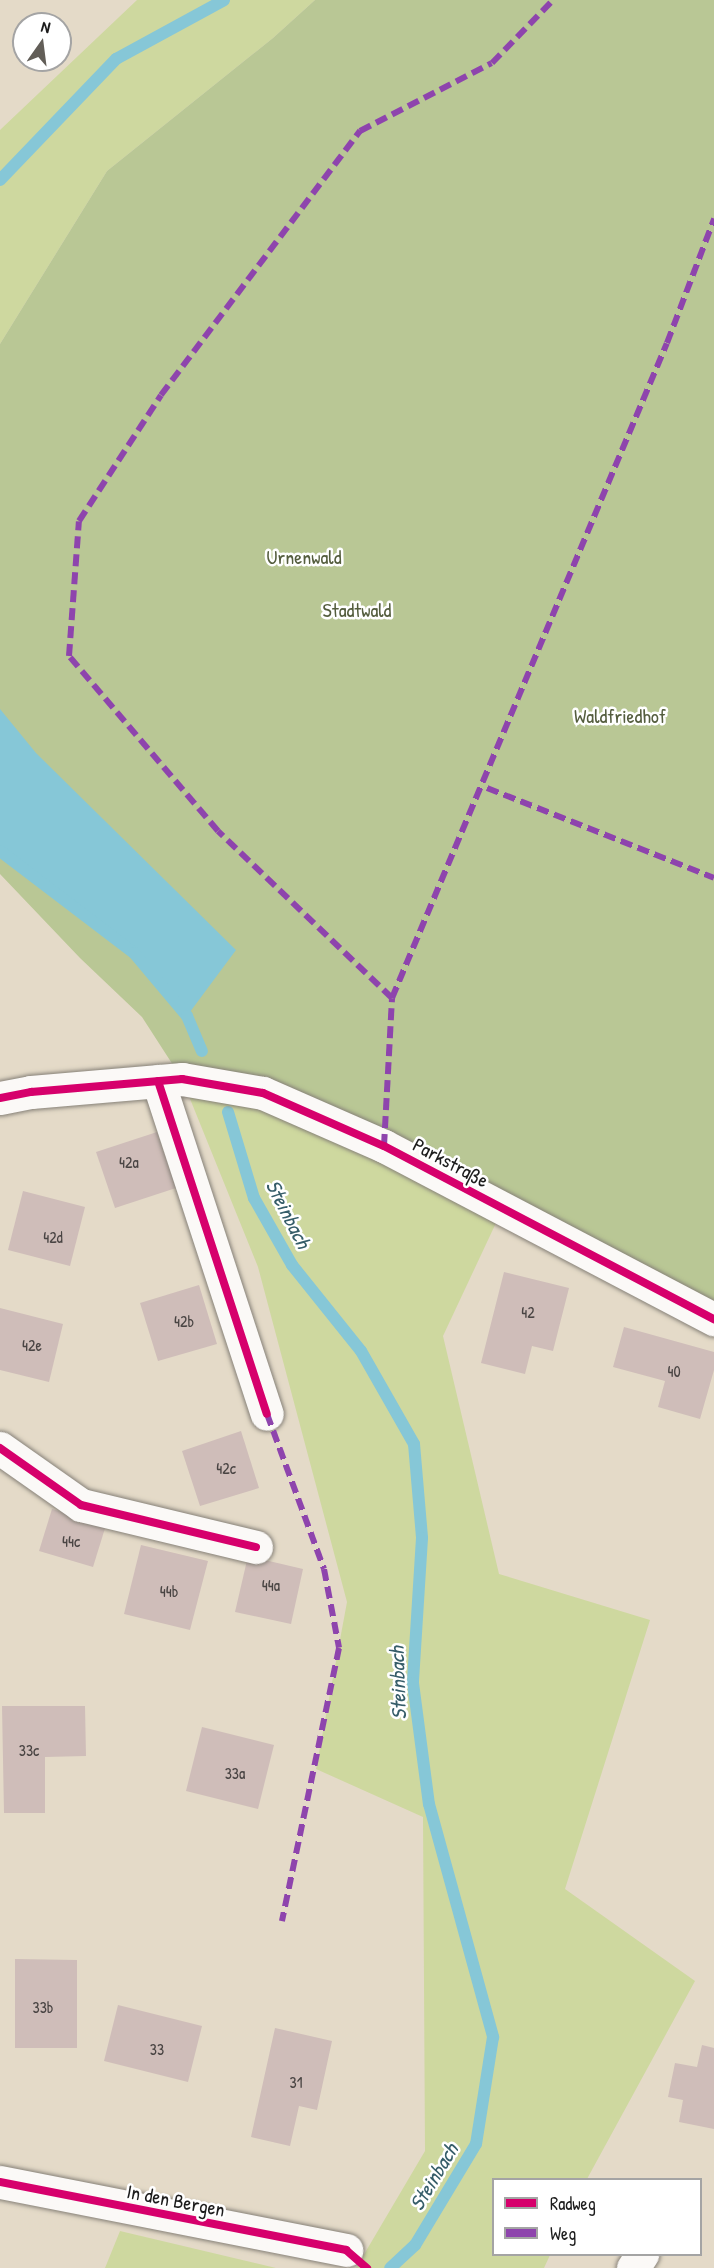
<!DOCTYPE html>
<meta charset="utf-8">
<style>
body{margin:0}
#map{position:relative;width:714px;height:2268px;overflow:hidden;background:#e4dac8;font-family:"Patrick Hand",sans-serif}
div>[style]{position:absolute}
.green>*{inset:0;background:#ced89f}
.forest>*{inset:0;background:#b9c795}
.water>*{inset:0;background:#86c7d7}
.stream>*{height:12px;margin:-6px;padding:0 6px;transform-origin:6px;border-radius:6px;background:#86c7d7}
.building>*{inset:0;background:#cfbdb9}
.roads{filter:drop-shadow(0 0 2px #868178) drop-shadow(0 0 2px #868178)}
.street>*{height:33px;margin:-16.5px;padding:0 16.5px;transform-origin:16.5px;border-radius:16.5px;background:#fbf9f7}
.quiet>*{height:6px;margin-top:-3px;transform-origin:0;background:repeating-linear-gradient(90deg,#8e44ad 0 12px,transparent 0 18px)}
.cycleway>*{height:8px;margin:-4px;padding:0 4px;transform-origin:4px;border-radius:4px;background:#d6006c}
span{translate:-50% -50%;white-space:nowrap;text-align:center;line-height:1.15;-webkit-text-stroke:5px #fff;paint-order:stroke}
.number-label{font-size:16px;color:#494443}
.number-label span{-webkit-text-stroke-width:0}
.park-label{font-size:20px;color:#545d3e}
.street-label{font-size:20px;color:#1c1c1c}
.water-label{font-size:21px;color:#365d69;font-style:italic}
.legend{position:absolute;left:492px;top:2178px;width:210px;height:78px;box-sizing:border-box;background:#fff;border:2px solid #a4a4a4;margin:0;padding:8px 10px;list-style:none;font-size:18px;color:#1c1c1c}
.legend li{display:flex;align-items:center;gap:12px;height:30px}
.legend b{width:30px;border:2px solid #a4a4a4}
.north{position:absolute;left:12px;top:12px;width:60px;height:60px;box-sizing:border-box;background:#fff;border:2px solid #a4a4a4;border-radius:50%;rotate:14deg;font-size:16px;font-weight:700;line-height:24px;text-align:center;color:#1c1c1c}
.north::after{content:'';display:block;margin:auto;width:21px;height:27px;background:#625e58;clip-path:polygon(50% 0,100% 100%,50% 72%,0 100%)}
</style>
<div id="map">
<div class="green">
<div style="clip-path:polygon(137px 0,315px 0,273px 38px,107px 171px,0 344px,0 130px)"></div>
<div style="clip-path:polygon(182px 1079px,263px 1093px,503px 1208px,443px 1336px,499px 1574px,650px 1620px,565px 1889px,695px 1981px,587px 2179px,494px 2180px,494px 2254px,550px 2255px,544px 2268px,356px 2268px,425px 2151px,423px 1817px,316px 1769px,347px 1602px,258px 1267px)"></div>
<div style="clip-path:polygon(120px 2231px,276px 2268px,105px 2268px)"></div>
</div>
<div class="forest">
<div style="clip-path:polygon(315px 0,714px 0,714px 1319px,384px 1146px,182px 1079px,142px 1017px,80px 958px,0 874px,0 344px,107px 171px,273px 38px)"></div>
</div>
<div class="water">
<div style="clip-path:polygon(0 709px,36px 753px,236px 950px,187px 1016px,134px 953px,0 851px)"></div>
</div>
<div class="stream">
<div style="left:0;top:180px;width:168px;rotate:-46.2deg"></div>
<div style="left:116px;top:59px;width:123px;rotate:-28.6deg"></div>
<div style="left:0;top:851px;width:168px;rotate:37.3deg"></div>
<div style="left:134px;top:953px;width:82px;rotate:49.9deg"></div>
<div style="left:187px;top:1016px;width:38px;rotate:67deg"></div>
<div style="left:228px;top:1112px;width:90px;rotate:73.2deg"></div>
<div style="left:254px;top:1198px;width:77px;rotate:60.4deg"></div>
<div style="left:292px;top:1265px;width:110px;rotate:51.3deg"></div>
<div style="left:361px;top:1351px;width:107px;rotate:60.3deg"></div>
<div style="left:414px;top:1444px;width:94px;rotate:85.1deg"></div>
<div style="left:422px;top:1538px;width:145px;rotate:93.6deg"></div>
<div style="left:413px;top:1683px;width:122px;rotate:82.5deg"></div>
<div style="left:429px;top:1804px;width:242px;rotate:74.6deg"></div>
<div style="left:493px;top:2037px;width:108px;rotate:99deg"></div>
<div style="left:476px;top:2144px;width:118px;rotate:121.1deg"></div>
<div style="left:415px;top:2245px;width:34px;rotate:137deg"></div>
</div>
<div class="building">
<div style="clip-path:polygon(157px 1132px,176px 1188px,115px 1208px,96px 1152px)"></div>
<div style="clip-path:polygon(23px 1191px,85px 1207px,70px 1266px,8px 1250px)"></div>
<div style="clip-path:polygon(504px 1272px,569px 1288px,553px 1351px,532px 1346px,525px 1374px,481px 1363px)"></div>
<div style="clip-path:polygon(199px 1285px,217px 1344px,158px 1361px,140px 1303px)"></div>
<div style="clip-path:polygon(0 1308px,63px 1324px,49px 1382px,0 1370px)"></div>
<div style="clip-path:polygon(624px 1327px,714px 1352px,714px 1370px,700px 1419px,658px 1407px,665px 1381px,613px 1367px)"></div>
<div style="clip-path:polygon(241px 1431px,259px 1488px,200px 1506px,182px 1451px)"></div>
<div style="clip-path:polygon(52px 1509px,106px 1525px,93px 1567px,39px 1551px)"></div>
<div style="clip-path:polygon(141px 1545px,208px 1561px,190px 1630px,124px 1614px)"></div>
<div style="clip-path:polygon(248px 1556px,303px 1569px,291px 1624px,235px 1612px)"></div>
<div style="clip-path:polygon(2px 1706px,85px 1706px,86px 1756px,45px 1757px,45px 1813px,4px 1813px)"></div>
<div style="clip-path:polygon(202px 1727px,274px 1745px,258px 1809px,186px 1791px)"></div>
<div style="clip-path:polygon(15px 1959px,77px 1960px,77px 2048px,15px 2048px)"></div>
<div style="clip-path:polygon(118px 2005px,202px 2026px,188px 2082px,104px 2061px)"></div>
<div style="clip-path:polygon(275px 2028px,332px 2041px,317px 2110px,299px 2106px,290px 2146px,251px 2137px)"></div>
<div style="clip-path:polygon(702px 2045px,714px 2048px,714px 2129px,679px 2122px,683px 2100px,668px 2097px,675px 2063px,697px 2067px)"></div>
</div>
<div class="roads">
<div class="street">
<div style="left:158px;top:1081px;width:350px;rotate:71.9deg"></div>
<div style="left:0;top:1098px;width:32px;rotate:-11deg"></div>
<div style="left:31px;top:1092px;width:152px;rotate:-4.9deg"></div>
<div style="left:182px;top:1079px;width:82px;rotate:9.8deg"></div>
<div style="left:263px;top:1093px;width:132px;rotate:23.7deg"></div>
<div style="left:384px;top:1146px;width:373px;rotate:27.7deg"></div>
<div style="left:0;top:1448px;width:99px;rotate:35.1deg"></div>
<div style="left:81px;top:1505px;width:180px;rotate:13.5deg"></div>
<div style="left:0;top:2182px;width:353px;rotate:11.1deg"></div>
<div style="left:633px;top:2268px;width:17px;rotate:-57deg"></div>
</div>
</div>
<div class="quiet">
<div style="left:487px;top:788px;width:244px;rotate:21.6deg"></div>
<div style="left:392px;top:998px;width:710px;rotate:-67.23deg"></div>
<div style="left:667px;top:343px;width:133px;rotate:-69.2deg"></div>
<div style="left:384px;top:1146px;width:148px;rotate:-86.9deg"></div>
<div style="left:392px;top:998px;width:241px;rotate:-136.2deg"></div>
<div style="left:218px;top:831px;width:230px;rotate:-130.4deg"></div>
<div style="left:69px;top:656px;width:135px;rotate:-85.8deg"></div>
<div style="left:79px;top:521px;width:150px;rotate:-56.9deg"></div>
<div style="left:161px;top:395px;width:331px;rotate:-53deg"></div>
<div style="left:360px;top:131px;width:148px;rotate:-27.3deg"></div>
<div style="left:492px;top:63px;width:88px;rotate:-45.9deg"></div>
<div style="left:267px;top:1414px;width:165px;rotate:69.8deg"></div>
<div style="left:324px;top:1569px;width:80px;rotate:79.2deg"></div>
<div style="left:339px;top:1648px;width:279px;rotate:101.8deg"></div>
</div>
<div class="cycleway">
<div style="left:158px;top:1081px;width:350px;rotate:71.9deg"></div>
<div style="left:0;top:1098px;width:32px;rotate:-11deg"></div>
<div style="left:31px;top:1092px;width:152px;rotate:-4.9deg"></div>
<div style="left:182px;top:1079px;width:82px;rotate:9.8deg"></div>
<div style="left:263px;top:1093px;width:132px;rotate:23.7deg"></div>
<div style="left:384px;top:1146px;width:373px;rotate:27.7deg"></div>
<div style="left:0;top:1448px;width:99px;rotate:35.1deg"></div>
<div style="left:81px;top:1505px;width:180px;rotate:13.5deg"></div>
<div style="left:0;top:2182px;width:353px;rotate:11.1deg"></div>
<div style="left:346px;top:2250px;width:28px;rotate:41deg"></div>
</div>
<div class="number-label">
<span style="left:129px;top:1162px">42a</span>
<span style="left:53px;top:1237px">42d</span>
<span style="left:528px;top:1312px">42</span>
<span style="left:184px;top:1321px">42b</span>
<span style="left:32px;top:1345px">42e</span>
<span style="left:674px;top:1371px">40</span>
<span style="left:226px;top:1468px">42c</span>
<span style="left:71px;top:1541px">44c</span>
<span style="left:271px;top:1585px">44a</span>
<span style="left:169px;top:1591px">44b</span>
<span style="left:29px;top:1750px">33c</span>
<span style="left:235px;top:1773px">33a</span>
<span style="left:43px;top:2007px">33b</span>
<span style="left:157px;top:2049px">33</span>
<span style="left:296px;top:2082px">31</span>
</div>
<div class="park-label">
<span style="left:304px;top:556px">Urnenwald</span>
<span style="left:357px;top:609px">Stadtwald</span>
<span style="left:620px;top:715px">Waldfriedhof</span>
</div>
<div class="street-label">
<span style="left:451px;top:1162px;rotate:28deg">Parkstraße</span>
<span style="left:176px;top:2200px;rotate:11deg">In den Bergen</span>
</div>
<div class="water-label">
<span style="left:288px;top:1214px;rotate:63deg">Steinbach</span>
<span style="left:398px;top:1683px;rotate:-92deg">Steinbach</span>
<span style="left:434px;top:2177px;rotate:-59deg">Steinbach</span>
</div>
<ul class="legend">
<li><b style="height:8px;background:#d6006c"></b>Radweg</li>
<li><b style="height:8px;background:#8e44ad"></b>Weg</li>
</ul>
<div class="north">N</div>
</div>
